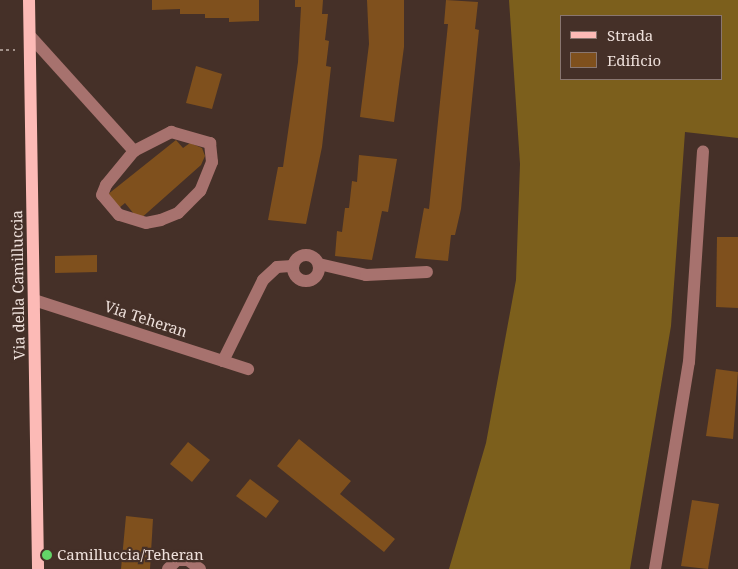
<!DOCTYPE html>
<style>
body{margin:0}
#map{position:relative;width:738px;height:569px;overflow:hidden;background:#453028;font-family:"Noto Serif",serif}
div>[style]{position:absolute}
.forest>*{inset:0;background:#7c5f1c}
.building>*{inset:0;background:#7f501d}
.path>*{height:2.5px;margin-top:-1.25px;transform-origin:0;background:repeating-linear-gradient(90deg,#a2918a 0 2.5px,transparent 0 6.5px)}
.minor>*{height:12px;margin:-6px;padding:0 6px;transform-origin:6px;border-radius:6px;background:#a7726e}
.minor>.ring{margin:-6px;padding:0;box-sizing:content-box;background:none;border:12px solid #a7726e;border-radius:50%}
.major>*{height:12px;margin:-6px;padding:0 6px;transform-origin:6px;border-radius:6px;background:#fcbab6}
.dots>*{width:14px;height:14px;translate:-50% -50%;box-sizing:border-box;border:2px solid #453028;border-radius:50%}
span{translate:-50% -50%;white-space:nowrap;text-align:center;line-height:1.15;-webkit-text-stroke:4.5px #453028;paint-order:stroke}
.street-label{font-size:15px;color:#eee0db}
.poi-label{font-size:15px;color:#eee0db}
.left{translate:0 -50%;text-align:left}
.legend{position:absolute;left:560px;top:15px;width:162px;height:65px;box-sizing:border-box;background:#453028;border:1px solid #897670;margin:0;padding:6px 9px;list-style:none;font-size:15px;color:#eee0db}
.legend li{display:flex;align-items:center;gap:10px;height:25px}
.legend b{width:25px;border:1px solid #897670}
</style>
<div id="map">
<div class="forest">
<div style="clip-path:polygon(evenodd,509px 0,738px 0,738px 138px,685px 132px,671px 326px,630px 569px,449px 569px,486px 443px,516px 280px,520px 164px,509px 0,562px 16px,722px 16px,722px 79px,562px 79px,562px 16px)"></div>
</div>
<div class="building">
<div style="clip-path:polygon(152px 0,259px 0,259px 21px,229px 22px,229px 18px,205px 18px,205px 14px,180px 14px,180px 9px,152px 10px)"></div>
<div style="clip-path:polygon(295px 0,323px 0,322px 14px,328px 14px,325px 40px,329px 41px,326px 66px,331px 67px,322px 147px,306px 224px,268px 220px,278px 167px,283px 167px,298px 62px,301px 7px,295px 7px)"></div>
<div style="clip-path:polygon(367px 0,404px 0,404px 47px,394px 122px,360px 117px,369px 44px)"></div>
<div style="clip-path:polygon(446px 0,478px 2px,475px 29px,479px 30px,461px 209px,455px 235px,451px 235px,448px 261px,415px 258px,424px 208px,429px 209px,448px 24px,444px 24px)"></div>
<div style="clip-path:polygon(196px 66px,222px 74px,212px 109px,186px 103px)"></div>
<div style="clip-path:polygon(176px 140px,183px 148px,190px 143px,202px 148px,205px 156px,201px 165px,139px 220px,125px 203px,119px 208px,107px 195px)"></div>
<div style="clip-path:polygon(359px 155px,397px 159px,388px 212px,382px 211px,372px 260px,335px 256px,337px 231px,342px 232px,345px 208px,349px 208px,352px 181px,357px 182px)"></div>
<div style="clip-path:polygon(717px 237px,738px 237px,738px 308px,716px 307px)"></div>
<div style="clip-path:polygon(97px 255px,97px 272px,55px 273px,55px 256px)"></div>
<div style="clip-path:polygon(716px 369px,738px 372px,733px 439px,706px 436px)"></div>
<div style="clip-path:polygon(299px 439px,351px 481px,340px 494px,395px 539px,384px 552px,277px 466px)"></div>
<div style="clip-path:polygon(188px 442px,210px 460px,192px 482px,170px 464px)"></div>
<div style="clip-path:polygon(250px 479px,279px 501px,266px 518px,236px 496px)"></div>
<div style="clip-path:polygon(692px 500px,719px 504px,708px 569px,681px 566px)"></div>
<div style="clip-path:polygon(126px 516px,153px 519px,150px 569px,121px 569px)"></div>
</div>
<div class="path">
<div style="left:0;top:50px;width:18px"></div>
</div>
<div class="minor">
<div style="left:31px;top:37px;width:154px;rotate:47.9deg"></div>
<div style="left:171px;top:132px;width:41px;rotate:15.8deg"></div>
<div style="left:210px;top:143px;width:19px;rotate:84deg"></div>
<div style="left:212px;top:162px;width:31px;rotate:112deg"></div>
<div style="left:200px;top:191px;width:31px;rotate:135deg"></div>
<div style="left:178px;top:213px;width:18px;rotate:158deg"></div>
<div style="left:161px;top:220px;width:15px;rotate:169deg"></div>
<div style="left:146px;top:223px;width:28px;rotate:-163deg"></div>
<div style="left:119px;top:215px;width:26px;rotate:-130deg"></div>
<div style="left:102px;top:195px;width:11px;rotate:-68deg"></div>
<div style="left:106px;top:185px;width:44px;rotate:-50.5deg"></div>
<div style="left:134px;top:151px;width:42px;rotate:-27.2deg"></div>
<div class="ring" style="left:293px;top:255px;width:14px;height:14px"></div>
<div style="left:319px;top:264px;width:48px;rotate:13.2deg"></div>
<div style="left:366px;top:275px;width:61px;rotate:-2.8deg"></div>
<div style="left:34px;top:300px;width:225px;rotate:17.9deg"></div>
<div style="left:223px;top:361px;width:90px;rotate:-63.7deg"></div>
<div style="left:263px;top:280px;width:19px;rotate:-43deg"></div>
<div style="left:277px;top:267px;width:16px;rotate:-4deg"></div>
<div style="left:168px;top:569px;width:13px;rotate:-45deg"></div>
<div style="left:177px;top:560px;width:11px"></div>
<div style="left:188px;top:560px;width:15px;rotate:37deg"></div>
<div style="left:655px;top:569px;width:210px;rotate:-80.7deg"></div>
<div style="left:689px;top:362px;width:211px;rotate:-86.2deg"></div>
</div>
<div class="major">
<div style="left:29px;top:0;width:569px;rotate:89.09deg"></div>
</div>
<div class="dots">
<div style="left:47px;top:555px;background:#63d468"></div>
</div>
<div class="street-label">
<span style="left:18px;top:285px;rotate:-91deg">Via della Camilluccia</span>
<span style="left:146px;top:319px;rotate:18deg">Via Teheran</span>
</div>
<div class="poi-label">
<span class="left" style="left:57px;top:555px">Camilluccia/Teheran</span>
</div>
<ul class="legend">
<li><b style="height:6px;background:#fcbab6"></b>Strada</li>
<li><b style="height:14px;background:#7f501d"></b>Edificio</li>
</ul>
</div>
